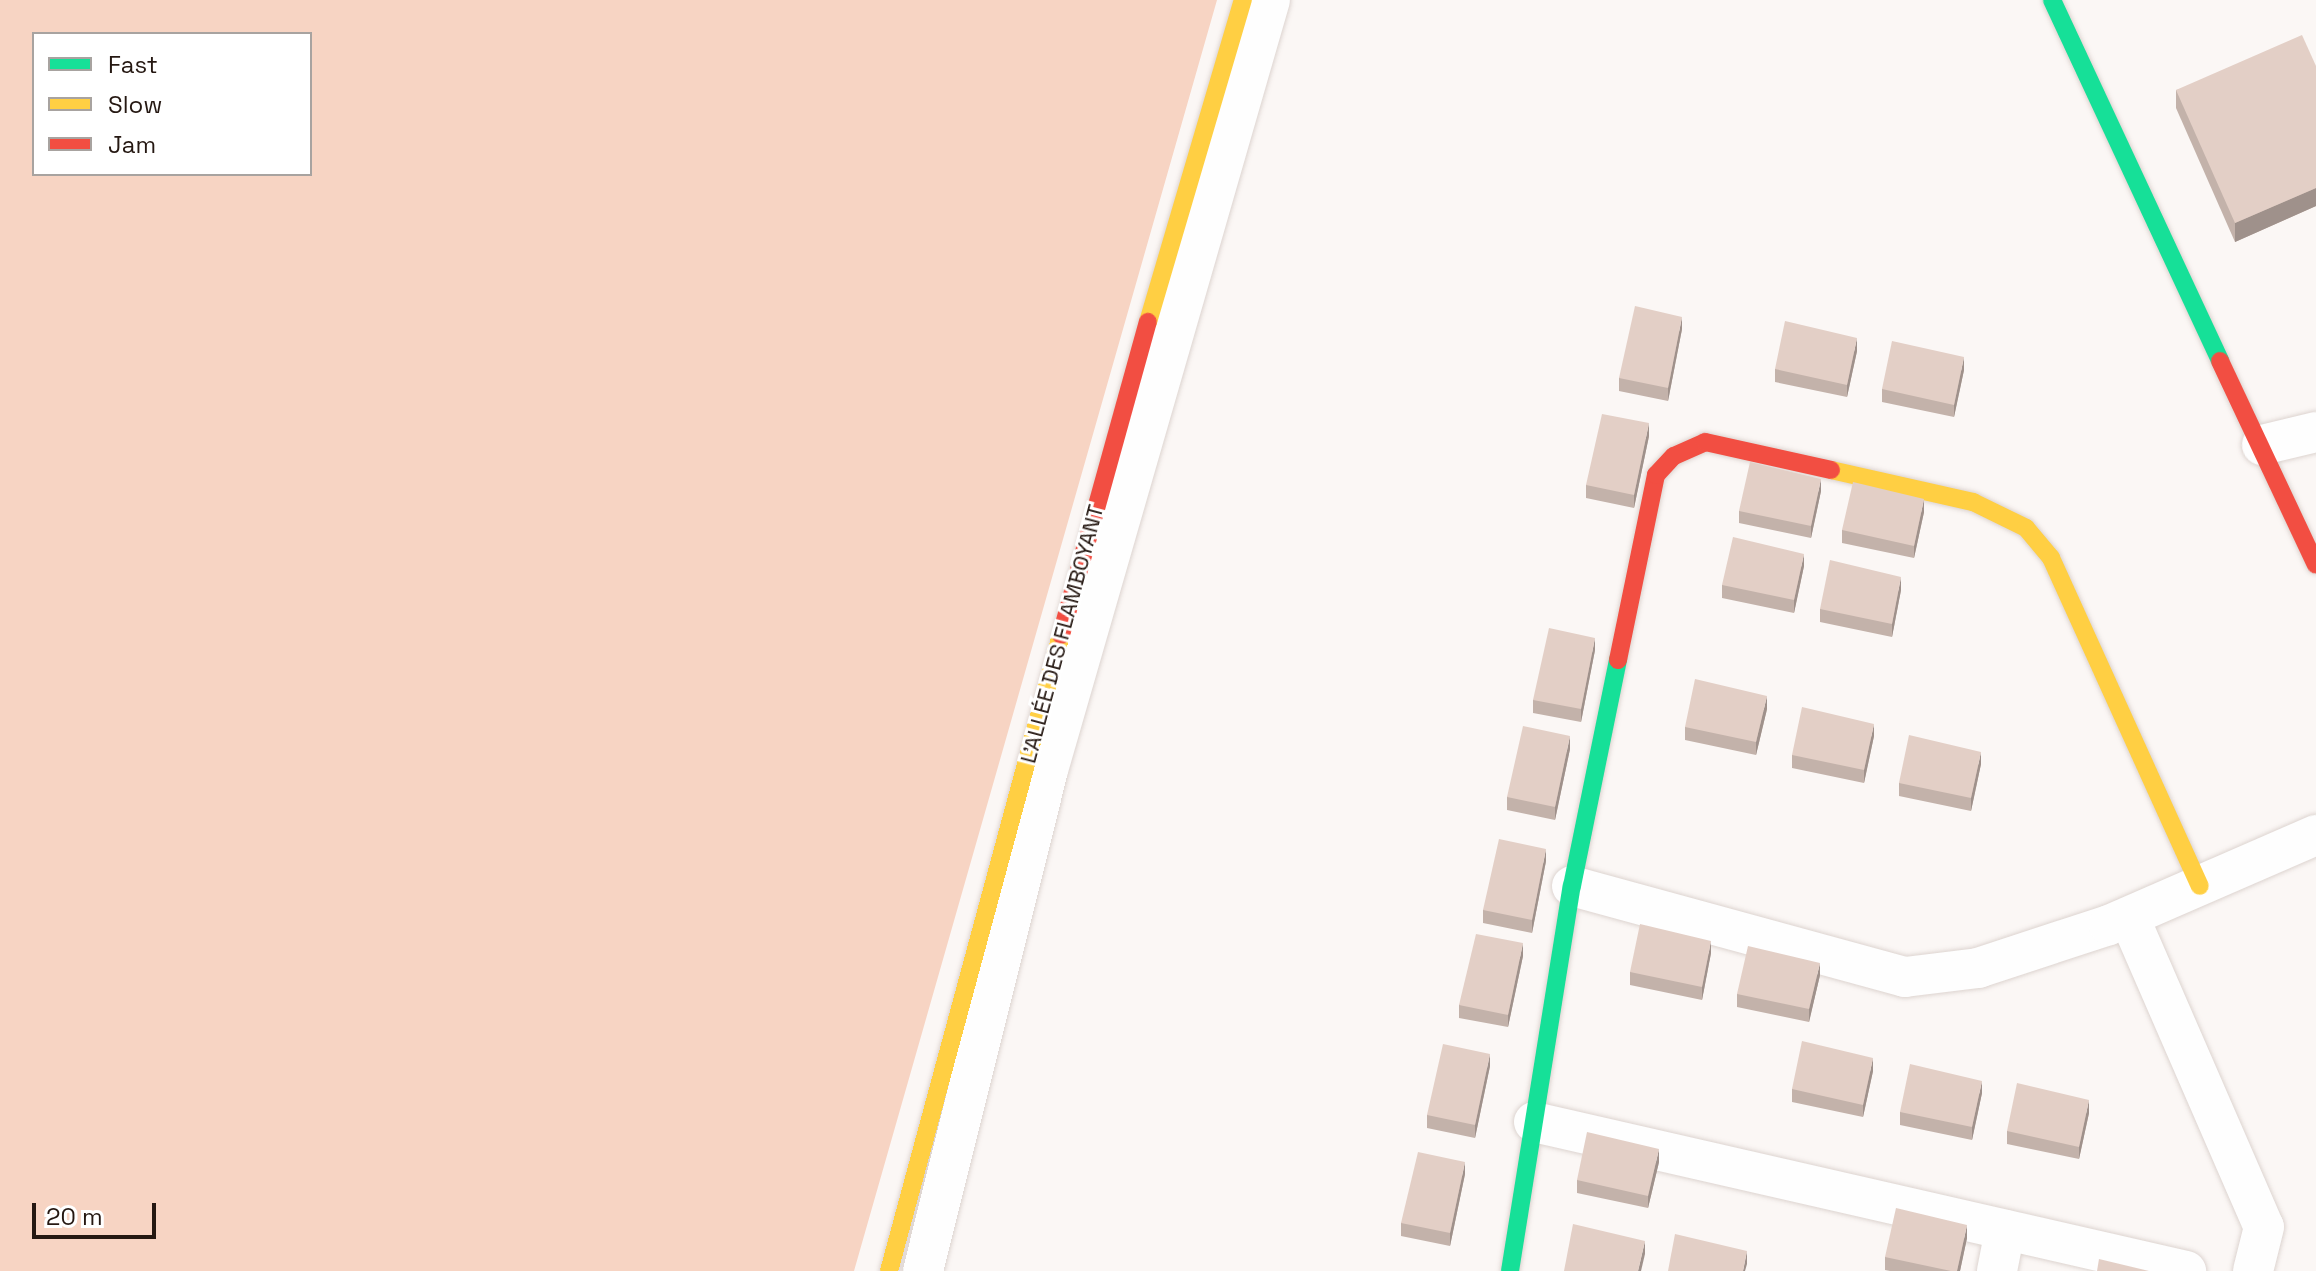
<!DOCTYPE html>
<meta charset="utf-8">
<style>
body{margin:0}
#map{position:relative;width:2316px;height:1271px;overflow:hidden;background:#fbf7f5;font-family:"Space Grotesk",sans-serif}
div>[style]{position:absolute}
.green>*{inset:0;background:#f7d4c3}
.roads{filter:drop-shadow(0 0 2px #ddd4d0) drop-shadow(0 0 2px #ddd4d0)}
.street>*{height:40px;margin:-20px;padding:0 20px;transform-origin:20px;border-radius:20px;background:#fefefe}
.fast>*{height:18px;margin:-9px;padding:0 9px;transform-origin:9px;border-radius:9px;background:#16e098}
.slow>*{height:18px;margin:-9px;padding:0 9px;transform-origin:9px;border-radius:9px;background:#ffcf43}
.jam>*{height:18px;margin:-9px;padding:0 9px;transform-origin:9px;border-radius:9px;background:#f24e42}
.wall>*{inset:0;background:#c3b2aa}
.shaded-wall>*{inset:0;background:#9f918b}
.building>*{inset:0;background:#e3cfc6}
span{translate:-50% -50%;white-space:nowrap;text-align:center;line-height:1.15;-webkit-text-stroke:6px #fff;paint-order:stroke}
.street-label{font-size:22px;color:#251812}
.legend{position:absolute;left:32px;top:32px;width:280px;height:144px;box-sizing:border-box;background:#fff;border:2px solid #a8a3a0;margin:0;padding:10px 14px;list-style:none;font-size:24px;color:#251812}
.legend li{display:flex;align-items:center;gap:16px;height:40px}
.legend b{width:40px;border:2px solid #a8a3a0}
.scale{position:absolute;left:32px;top:1203px;width:124px;height:36px;box-sizing:border-box;border:4px solid #251812;border-top:0;padding-left:10px;font-size:24px;line-height:28px;white-space:nowrap;color:#251812;-webkit-text-stroke:6px #fff;paint-order:stroke}
</style>
<div id="map">
<div class="green">
<div style="clip-path:polygon(evenodd,0 0,1217px 0,854px 1271px,0 1271px,0 0,34px 34px,310px 34px,310px 174px,34px 174px,34px 34px)"></div>
</div>
<div class="roads">
<div class="street">
<div style="left:2262px;top:445px;width:56px;rotate:-13.5deg"></div>
<div style="left:1572px;top:886px;width:345px;rotate:15.3deg"></div>
<div style="left:1905px;top:977px;width:74px;rotate:-7deg"></div>
<div style="left:1978px;top:968px;width:138px;rotate:-18.2deg"></div>
<div style="left:2109px;top:925px;width:226px;rotate:-23.5deg"></div>
<div style="left:2129px;top:917px;width:338px;rotate:66.5deg"></div>
<div style="left:2264px;top:1227px;width:45px;rotate:104deg"></div>
<div style="left:1534px;top:1122px;width:669px;rotate:12.87deg"></div>
<div style="left:923px;top:1271px;width:516px;rotate:-75.99deg"></div>
<div style="left:1048px;top:770px;width:801px;rotate:-73.92deg"></div>
<div style="left:1997px;top:1271px;width:42px;rotate:-79deg"></div>
</div>
<div class="fast">
<div style="left:2052px;top:0;width:398px;rotate:65deg"></div>
<div style="left:1510px;top:1271px;width:390px;rotate:-80.9deg"></div>
<div style="left:1572px;top:886px;width:231px;rotate:-78.5deg"></div>
</div>
<div class="slow">
<div style="left:1148px;top:322px;width:336px;rotate:-73.6deg"></div>
<div style="left:1831px;top:470px;width:146px;rotate:12.7deg"></div>
<div style="left:1973px;top:502px;width:59px;rotate:26.1deg"></div>
<div style="left:2026px;top:528px;width:39px;rotate:50deg"></div>
<div style="left:2051px;top:558px;width:360px;rotate:65.6deg"></div>
<div style="left:889px;top:1271px;width:659px;rotate:-74.87deg"></div>
</div>
<div class="jam">
<div style="left:2220px;top:361px;width:225px;rotate:64.8deg"></div>
<div style="left:1061px;top:635px;width:325px;rotate:-74.5deg"></div>
<div style="left:1618px;top:660px;width:189px;rotate:-78.4deg"></div>
<div style="left:1656px;top:475px;width:26px;rotate:-47deg"></div>
<div style="left:1674px;top:456px;width:34px;rotate:-24deg"></div>
<div style="left:1705px;top:442px;width:129px;rotate:12.5deg"></div>
</div>
</div>
<div class="wall">
<div style="clip-path:polygon(2316px 66px,2316px 206px,2235px 242px,2176px 108px,2176px 90px)"></div>
<div style="clip-path:polygon(1682px 329px,1668px 401px,1619px 391px,1619px 378px)"></div>
<div style="clip-path:polygon(1857px 351px,1847px 397px,1775px 382px,1775px 369px)"></div>
<div style="clip-path:polygon(1964px 370px,1954px 417px,1882px 402px,1882px 389px)"></div>
<div style="clip-path:polygon(1649px 436px,1634px 508px,1586px 498px,1586px 485px)"></div>
<div style="clip-path:polygon(1821px 491px,1811px 538px,1739px 523px,1739px 511px)"></div>
<div style="clip-path:polygon(1924px 512px,1914px 558px,1842px 543px,1842px 530px)"></div>
<div style="clip-path:polygon(1804px 566px,1794px 613px,1722px 598px,1722px 585px)"></div>
<div style="clip-path:polygon(1901px 590px,1892px 637px,1820px 622px,1820px 609px)"></div>
<div style="clip-path:polygon(1595px 650px,1581px 722px,1533px 713px,1533px 700px)"></div>
<div style="clip-path:polygon(1767px 709px,1756px 755px,1685px 740px,1685px 727px)"></div>
<div style="clip-path:polygon(1874px 736px,1864px 783px,1792px 768px,1792px 755px)"></div>
<div style="clip-path:polygon(1570px 749px,1555px 820px,1507px 810px,1507px 797px)"></div>
<div style="clip-path:polygon(1981px 764px,1971px 811px,1899px 796px,1899px 783px)"></div>
<div style="clip-path:polygon(1546px 861px,1532px 933px,1483px 923px,1483px 910px)"></div>
<div style="clip-path:polygon(1711px 953px,1702px 1000px,1630px 985px,1630px 972px)"></div>
<div style="clip-path:polygon(1523px 956px,1508px 1027px,1459px 1018px,1459px 1005px)"></div>
<div style="clip-path:polygon(1820px 975px,1809px 1022px,1737px 1007px,1737px 994px)"></div>
<div style="clip-path:polygon(1490px 1066px,1475px 1138px,1427px 1128px,1427px 1115px)"></div>
<div style="clip-path:polygon(1873px 1071px,1863px 1117px,1792px 1102px,1792px 1089px)"></div>
<div style="clip-path:polygon(1982px 1093px,1972px 1140px,1900px 1125px,1900px 1112px)"></div>
<div style="clip-path:polygon(2089px 1113px,2079px 1159px,2007px 1144px,2007px 1131px)"></div>
<div style="clip-path:polygon(1659px 1162px,1648px 1208px,1577px 1193px,1577px 1180px)"></div>
<div style="clip-path:polygon(1465px 1174px,1450px 1246px,1401px 1236px,1401px 1223px)"></div>
<div style="clip-path:polygon(1967px 1238px,1960px 1271px,1890px 1271px,1885px 1270px,1885px 1257px)"></div>
</div>
<div class="shaded-wall">
<div style="clip-path:polygon(2316px 188px,2316px 206px,2235px 242px,2235px 223px)"></div>
<div style="clip-path:polygon(1682px 317px,1682px 329px,1668px 401px,1668px 388px)"></div>
<div style="clip-path:polygon(1857px 338px,1857px 351px,1847px 397px,1847px 385px)"></div>
<div style="clip-path:polygon(1964px 357px,1964px 370px,1954px 417px,1954px 405px)"></div>
<div style="clip-path:polygon(1649px 423px,1649px 436px,1634px 508px,1634px 495px)"></div>
<div style="clip-path:polygon(1821px 479px,1821px 491px,1811px 538px,1811px 526px)"></div>
<div style="clip-path:polygon(1924px 499px,1924px 512px,1914px 558px,1914px 546px)"></div>
<div style="clip-path:polygon(1804px 554px,1804px 566px,1794px 613px,1794px 600px)"></div>
<div style="clip-path:polygon(1901px 577px,1901px 590px,1892px 637px,1892px 624px)"></div>
<div style="clip-path:polygon(1595px 638px,1595px 650px,1581px 722px,1581px 709px)"></div>
<div style="clip-path:polygon(1767px 696px,1767px 709px,1756px 755px,1756px 742px)"></div>
<div style="clip-path:polygon(1874px 724px,1874px 736px,1864px 783px,1864px 770px)"></div>
<div style="clip-path:polygon(1570px 736px,1570px 749px,1555px 820px,1555px 807px)"></div>
<div style="clip-path:polygon(1981px 752px,1981px 764px,1971px 811px,1971px 798px)"></div>
<div style="clip-path:polygon(1546px 849px,1546px 861px,1532px 933px,1532px 920px)"></div>
<div style="clip-path:polygon(1711px 941px,1711px 953px,1702px 1000px,1702px 987px)"></div>
<div style="clip-path:polygon(1523px 943px,1523px 956px,1508px 1027px,1508px 1015px)"></div>
<div style="clip-path:polygon(1820px 963px,1820px 975px,1809px 1022px,1809px 1009px)"></div>
<div style="clip-path:polygon(1490px 1054px,1490px 1066px,1475px 1138px,1475px 1125px)"></div>
<div style="clip-path:polygon(1873px 1058px,1873px 1071px,1863px 1117px,1863px 1105px)"></div>
<div style="clip-path:polygon(1982px 1081px,1982px 1093px,1972px 1140px,1972px 1127px)"></div>
<div style="clip-path:polygon(2089px 1100px,2089px 1113px,2079px 1159px,2079px 1147px)"></div>
<div style="clip-path:polygon(1659px 1149px,1659px 1162px,1648px 1208px,1648px 1196px)"></div>
<div style="clip-path:polygon(1465px 1162px,1465px 1174px,1450px 1246px,1450px 1233px)"></div>
<div style="clip-path:polygon(1967px 1225px,1967px 1238px,1960px 1271px,1957px 1271px)"></div>
<div style="clip-path:polygon(1645px 1241px,1645px 1254px,1641px 1271px,1638px 1271px)"></div>
<div style="clip-path:polygon(1747px 1251px,1747px 1264px,1745px 1271px,1743px 1271px)"></div>
</div>
<div class="building">
<div style="clip-path:polygon(2302px 35px,2316px 66px,2316px 188px,2235px 223px,2176px 90px)"></div>
<div style="clip-path:polygon(1635px 306px,1682px 317px,1668px 388px,1619px 378px)"></div>
<div style="clip-path:polygon(1785px 321px,1857px 338px,1847px 385px,1775px 369px)"></div>
<div style="clip-path:polygon(1892px 341px,1964px 357px,1954px 405px,1882px 389px)"></div>
<div style="clip-path:polygon(1602px 414px,1649px 423px,1634px 495px,1586px 485px)"></div>
<div style="clip-path:polygon(1750px 462px,1821px 479px,1811px 526px,1739px 511px)"></div>
<div style="clip-path:polygon(1853px 482px,1924px 499px,1914px 546px,1842px 530px)"></div>
<div style="clip-path:polygon(1733px 537px,1804px 554px,1794px 600px,1722px 585px)"></div>
<div style="clip-path:polygon(1830px 560px,1901px 577px,1892px 624px,1820px 609px)"></div>
<div style="clip-path:polygon(1549px 628px,1595px 638px,1581px 709px,1533px 700px)"></div>
<div style="clip-path:polygon(1695px 679px,1767px 696px,1756px 742px,1685px 727px)"></div>
<div style="clip-path:polygon(1802px 707px,1874px 724px,1864px 770px,1792px 755px)"></div>
<div style="clip-path:polygon(1523px 726px,1570px 736px,1555px 807px,1507px 797px)"></div>
<div style="clip-path:polygon(1909px 735px,1981px 752px,1971px 798px,1899px 783px)"></div>
<div style="clip-path:polygon(1499px 839px,1546px 849px,1532px 920px,1483px 910px)"></div>
<div style="clip-path:polygon(1640px 924px,1711px 941px,1702px 987px,1630px 972px)"></div>
<div style="clip-path:polygon(1476px 934px,1523px 943px,1508px 1015px,1459px 1005px)"></div>
<div style="clip-path:polygon(1748px 946px,1820px 963px,1809px 1009px,1737px 994px)"></div>
<div style="clip-path:polygon(1802px 1041px,1873px 1058px,1863px 1105px,1792px 1089px)"></div>
<div style="clip-path:polygon(1443px 1044px,1490px 1054px,1475px 1125px,1427px 1115px)"></div>
<div style="clip-path:polygon(1910px 1064px,1982px 1081px,1972px 1127px,1900px 1112px)"></div>
<div style="clip-path:polygon(2017px 1083px,2089px 1100px,2079px 1147px,2007px 1131px)"></div>
<div style="clip-path:polygon(1587px 1132px,1659px 1149px,1648px 1196px,1577px 1180px)"></div>
<div style="clip-path:polygon(1418px 1152px,1465px 1162px,1450px 1233px,1401px 1223px)"></div>
<div style="clip-path:polygon(1896px 1208px,1967px 1225px,1957px 1271px,1951px 1271px,1885px 1257px)"></div>
<div style="clip-path:polygon(1573px 1224px,1645px 1241px,1638px 1271px,1564px 1271px)"></div>
<div style="clip-path:polygon(1675px 1234px,1747px 1251px,1743px 1271px,1668px 1271px)"></div>
<div style="clip-path:polygon(2099px 1259px,2149px 1271px,2097px 1271px)"></div>
</div>
<div class="street-label">
<span style="left:1062px;top:634px;rotate:-75deg">L’ALLÉE DES FLAMBOYANT</span>
</div>
<ul class="legend">
<li><b style="height:10px;background:#16e098"></b>Fast</li>
<li><b style="height:10px;background:#ffcf43"></b>Slow</li>
<li><b style="height:10px;background:#f24e42"></b>Jam</li>
</ul>
<div class="scale">20 m</div>
</div>
